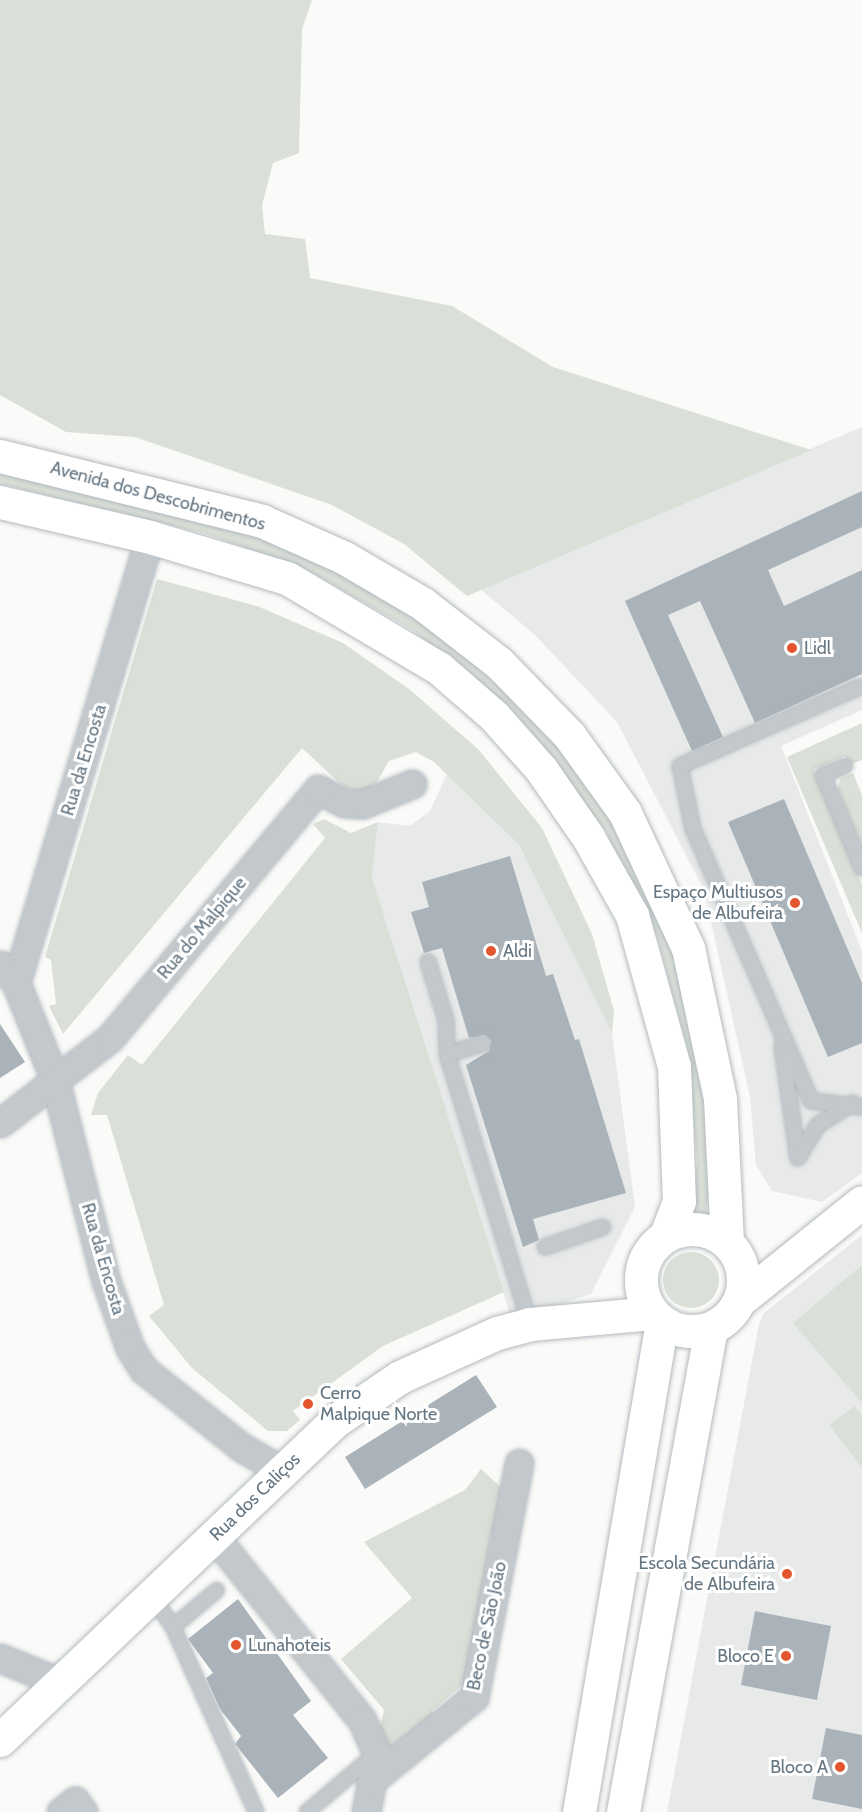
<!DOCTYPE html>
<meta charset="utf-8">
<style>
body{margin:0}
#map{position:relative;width:862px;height:1812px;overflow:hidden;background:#fafaf8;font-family:Cabin,sans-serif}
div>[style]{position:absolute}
.built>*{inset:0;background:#e8e9e9}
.green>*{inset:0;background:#dadfd7}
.round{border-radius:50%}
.building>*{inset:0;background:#aab3b9}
.roads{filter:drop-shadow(0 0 2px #b3babf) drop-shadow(0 0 2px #b3babf)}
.lane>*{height:14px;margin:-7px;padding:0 7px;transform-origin:7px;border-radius:7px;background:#c3c8cc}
.street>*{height:27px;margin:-13.5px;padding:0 13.5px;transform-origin:13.5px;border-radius:13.5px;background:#c3c8cc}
.secondary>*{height:33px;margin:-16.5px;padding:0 16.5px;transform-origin:16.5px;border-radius:16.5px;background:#fff}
.secondary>.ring{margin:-16.5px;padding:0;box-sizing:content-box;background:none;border:33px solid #fff;border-radius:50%}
.dots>*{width:16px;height:16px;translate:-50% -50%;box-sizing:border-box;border:3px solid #fff;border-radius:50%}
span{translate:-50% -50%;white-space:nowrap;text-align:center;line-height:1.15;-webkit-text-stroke:6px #fff;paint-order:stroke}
.street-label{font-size:18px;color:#657683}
.poi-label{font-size:18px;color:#657683}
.left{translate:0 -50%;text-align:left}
.right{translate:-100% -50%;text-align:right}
</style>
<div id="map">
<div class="built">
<div style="clip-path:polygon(862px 427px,862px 710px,781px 746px,862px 951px,862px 1173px,822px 1202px,772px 1191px,756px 1165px,750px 1097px,704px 890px,617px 722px,535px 635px,479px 588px)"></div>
<div style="clip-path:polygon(447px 774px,519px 845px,612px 1033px,635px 1207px,591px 1294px,512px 1320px,372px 878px,378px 822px,410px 826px,430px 811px)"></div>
<div style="clip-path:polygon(862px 1235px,862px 1812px,667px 1812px,759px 1324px,764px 1313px)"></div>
</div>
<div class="green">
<div style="clip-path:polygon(0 0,312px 0,302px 29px,299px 153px,273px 163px,262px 205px,265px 234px,305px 239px,310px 278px,452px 306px,553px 367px,811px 450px,467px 596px,404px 544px,332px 505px,135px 437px,66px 432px,0 395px)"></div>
<div style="clip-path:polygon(0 469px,264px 538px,309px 556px,424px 620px,539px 723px,618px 823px,671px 936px,700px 1050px,711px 1164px,706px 1217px,692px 1214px,697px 1162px,688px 1052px,658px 939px,605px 830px,529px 729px,414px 631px,302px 567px,203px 533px,0 484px)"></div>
<div style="clip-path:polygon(157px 579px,257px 606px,343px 643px,409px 689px,478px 749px,542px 828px,592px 934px,614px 1011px,612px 1033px,519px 845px,434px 762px,416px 752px,389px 761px,377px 782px,363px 792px,344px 787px,302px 748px,63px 1034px,49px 1006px,56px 1004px,51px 960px,45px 957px)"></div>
<div style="clip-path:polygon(862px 723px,862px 760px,849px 765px,845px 756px,814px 769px,862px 884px,862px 933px,787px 757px)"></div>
<div style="clip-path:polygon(853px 773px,862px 795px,862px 851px,838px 789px,840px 779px)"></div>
<div style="clip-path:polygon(324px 819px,351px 833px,378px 822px,372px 878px,504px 1292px,383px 1346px,293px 1411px,300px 1420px,287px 1431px,268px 1431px,192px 1368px,149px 1316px,164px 1305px,107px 1115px,91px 1115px,98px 1093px,128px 1055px,142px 1065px,325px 838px,313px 824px)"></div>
<div class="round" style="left:663px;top:1252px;width:56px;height:56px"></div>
<div style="clip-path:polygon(862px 1265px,862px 1403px,793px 1323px)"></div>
<div style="clip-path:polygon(855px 1406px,862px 1416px,862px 1468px,829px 1425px)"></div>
<div style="clip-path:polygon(481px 1469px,507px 1493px,501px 1530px,491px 1535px,466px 1682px,432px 1711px,431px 1724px,390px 1750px,379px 1731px,384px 1710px,341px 1659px,412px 1598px,364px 1542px,465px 1490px)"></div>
</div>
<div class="building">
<div style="clip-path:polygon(862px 491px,862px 527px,768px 570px,784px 606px,862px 570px,862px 674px,755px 723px,700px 601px,668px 615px,723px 737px,692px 751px,625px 601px)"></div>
<div style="clip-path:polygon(784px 799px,862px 983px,862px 1043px,828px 1057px,728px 822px)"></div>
<div style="clip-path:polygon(510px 856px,546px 976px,553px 974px,575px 1040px,579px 1039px,626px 1193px,533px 1219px,539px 1240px,523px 1247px,466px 1065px,489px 1051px,491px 1041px,485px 1035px,469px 1038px,442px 948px,424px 953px,411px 912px,429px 907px,422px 882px)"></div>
<div style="clip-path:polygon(0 1024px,25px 1062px,0 1078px)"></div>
<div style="clip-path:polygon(476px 1375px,497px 1407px,365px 1489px,345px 1457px)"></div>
<div style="clip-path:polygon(238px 1599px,311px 1701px,293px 1715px,328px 1758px,278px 1798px,235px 1744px,241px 1736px,220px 1709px,206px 1678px,213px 1673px,188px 1639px)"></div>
<div style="clip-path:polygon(755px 1611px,831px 1626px,817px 1700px,741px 1685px)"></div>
<div style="clip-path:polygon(826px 1728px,862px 1735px,862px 1809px,812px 1799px)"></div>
</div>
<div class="roads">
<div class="lane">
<div style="left:859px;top:687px;width:196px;rotate:156.2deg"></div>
<div style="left:680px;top:766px;width:64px;rotate:78.3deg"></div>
<div style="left:693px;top:829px;width:296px;rotate:66.5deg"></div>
<div style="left:811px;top:1101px;width:51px;rotate:6.7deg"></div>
<div style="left:845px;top:766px;width:24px;rotate:158deg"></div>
<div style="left:823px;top:775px;width:101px;rotate:67.2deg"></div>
<div style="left:428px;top:962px;width:61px;rotate:72.8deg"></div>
<div style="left:446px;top:1020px;width:34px;rotate:88deg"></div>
<div style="left:447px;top:1054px;width:282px;rotate:72.9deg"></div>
<div style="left:782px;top:1046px;width:113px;rotate:81.9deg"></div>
<div style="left:798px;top:1158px;width:39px;rotate:-59deg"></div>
<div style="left:818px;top:1125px;width:41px;rotate:-32.2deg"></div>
<div style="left:447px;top:1054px;width:37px;rotate:-16deg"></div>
<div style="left:545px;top:1247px;width:61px;rotate:-19deg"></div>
<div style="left:152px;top:1596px;width:37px;rotate:56deg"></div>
<div style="left:173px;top:1627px;width:203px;rotate:65.8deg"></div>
<div style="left:173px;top:1627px;width:57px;rotate:-40.1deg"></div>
<div style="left:307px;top:1812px;width:87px;rotate:-40.3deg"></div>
</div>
<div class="street">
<div style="left:0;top:965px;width:24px;rotate:48deg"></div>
<div style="left:16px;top:983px;width:105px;rotate:68.1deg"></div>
<div style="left:55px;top:1080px;width:207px;rotate:75.8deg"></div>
<div style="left:106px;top:1281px;width:71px;rotate:70.3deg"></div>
<div style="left:130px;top:1348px;width:26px;rotate:58deg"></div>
<div style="left:144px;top:1370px;width:124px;rotate:38.4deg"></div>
<div style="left:241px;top:1447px;width:48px;rotate:30.3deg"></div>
<div style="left:16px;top:983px;width:466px;rotate:-73.3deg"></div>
<div style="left:0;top:1123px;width:139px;rotate:-37.7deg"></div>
<div style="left:110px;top:1038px;width:324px;rotate:-50.1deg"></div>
<div style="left:318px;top:789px;width:30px;rotate:28deg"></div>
<div style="left:344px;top:803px;width:19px;rotate:3deg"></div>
<div style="left:363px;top:804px;width:53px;rotate:-22.2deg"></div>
<div style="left:214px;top:1536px;width:236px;rotate:51.2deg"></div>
<div style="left:362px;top:1720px;width:36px;rotate:66deg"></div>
<div style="left:377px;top:1753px;width:60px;rotate:100.6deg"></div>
<div style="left:0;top:1658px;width:67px;rotate:22deg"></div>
<div style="left:372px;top:1780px;width:132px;rotate:-39.1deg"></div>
<div style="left:474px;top:1697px;width:238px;rotate:-79.1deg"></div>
<div style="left:61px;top:1812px;width:18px;rotate:-38deg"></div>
<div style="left:75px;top:1801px;width:14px;rotate:54deg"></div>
</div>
<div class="secondary">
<div style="left:0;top:456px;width:270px;rotate:13.9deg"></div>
<div style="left:262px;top:521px;width:89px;rotate:24deg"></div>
<div style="left:343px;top:557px;width:93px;rotate:30.4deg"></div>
<div style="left:423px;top:604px;width:96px;rotate:37.8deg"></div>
<div style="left:499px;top:663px;width:100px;rotate:45.8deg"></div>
<div style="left:569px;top:735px;width:96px;rotate:54.3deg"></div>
<div style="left:625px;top:813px;width:149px;rotate:65deg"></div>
<div style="left:688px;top:948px;width:154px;rotate:78deg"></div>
<div style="left:720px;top:1099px;width:143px;rotate:87.2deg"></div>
<div style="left:0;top:502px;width:154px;rotate:13.1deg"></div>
<div style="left:150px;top:537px;width:143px;rotate:16.7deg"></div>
<div style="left:287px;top:578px;width:178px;rotate:30.7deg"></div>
<div style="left:440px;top:669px;width:72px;rotate:41deg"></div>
<div style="left:494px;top:716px;width:71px;rotate:48.4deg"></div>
<div style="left:541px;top:769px;width:83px;rotate:55.3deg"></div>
<div style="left:588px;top:837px;width:90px;rotate:60.6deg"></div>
<div style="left:632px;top:915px;width:157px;rotate:74.5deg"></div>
<div style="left:674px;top:1066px;width:135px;rotate:87.9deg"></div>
<div style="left:679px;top:1201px;width:36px;rotate:111deg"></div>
<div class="ring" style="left:641px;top:1229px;width:69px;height:69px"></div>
<div style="left:740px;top:1300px;width:156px;rotate:-38.8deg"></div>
<div style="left:0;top:1740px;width:463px;rotate:-43.6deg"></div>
<div style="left:335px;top:1421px;width:78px;rotate:-34.1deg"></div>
<div style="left:400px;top:1377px;width:107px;rotate:-24.4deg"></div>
<div style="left:497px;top:1333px;width:34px;rotate:-15deg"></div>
<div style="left:530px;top:1324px;width:123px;rotate:-5.1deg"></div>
<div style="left:579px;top:1812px;width:497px;rotate:-80.4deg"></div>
<div style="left:623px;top:1812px;width:492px;rotate:-79.7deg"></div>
</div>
</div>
<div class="dots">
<div style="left:792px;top:648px;background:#e4572e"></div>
<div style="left:795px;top:903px;background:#e4572e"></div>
<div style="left:491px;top:951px;background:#e4572e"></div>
<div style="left:308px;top:1404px;background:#e4572e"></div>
<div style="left:787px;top:1574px;background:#e4572e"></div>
<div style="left:236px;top:1645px;background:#e4572e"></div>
<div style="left:786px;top:1656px;background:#e4572e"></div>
<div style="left:840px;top:1767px;background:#e4572e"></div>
</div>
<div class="street-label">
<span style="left:158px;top:496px;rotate:15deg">Avenida dos Descobrimentos</span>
<span style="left:84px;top:760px;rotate:-73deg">Rua da Encosta</span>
<span style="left:202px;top:928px;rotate:-50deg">Rua do Malpique</span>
<span style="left:103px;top:1259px;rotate:74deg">Rua da Encosta</span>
<span style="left:255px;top:1497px;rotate:-44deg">Rua dos Caliços</span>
<span style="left:487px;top:1626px;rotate:-78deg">Beco de São João</span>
</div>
<div class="poi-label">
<span class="left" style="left:804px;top:648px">Lidl</span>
<span class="right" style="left:783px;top:903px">Espaço Multiusos<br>de Albufeira</span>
<span class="left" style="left:503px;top:951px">Aldi</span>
<span class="left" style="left:320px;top:1404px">Cerro<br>Malpique Norte</span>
<span class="right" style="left:775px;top:1574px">Escola Secundária<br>de Albufeira</span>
<span class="left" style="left:248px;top:1645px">Lunahoteis</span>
<span class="right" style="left:774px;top:1656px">Bloco E</span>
<span class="right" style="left:828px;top:1767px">Bloco A</span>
</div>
</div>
